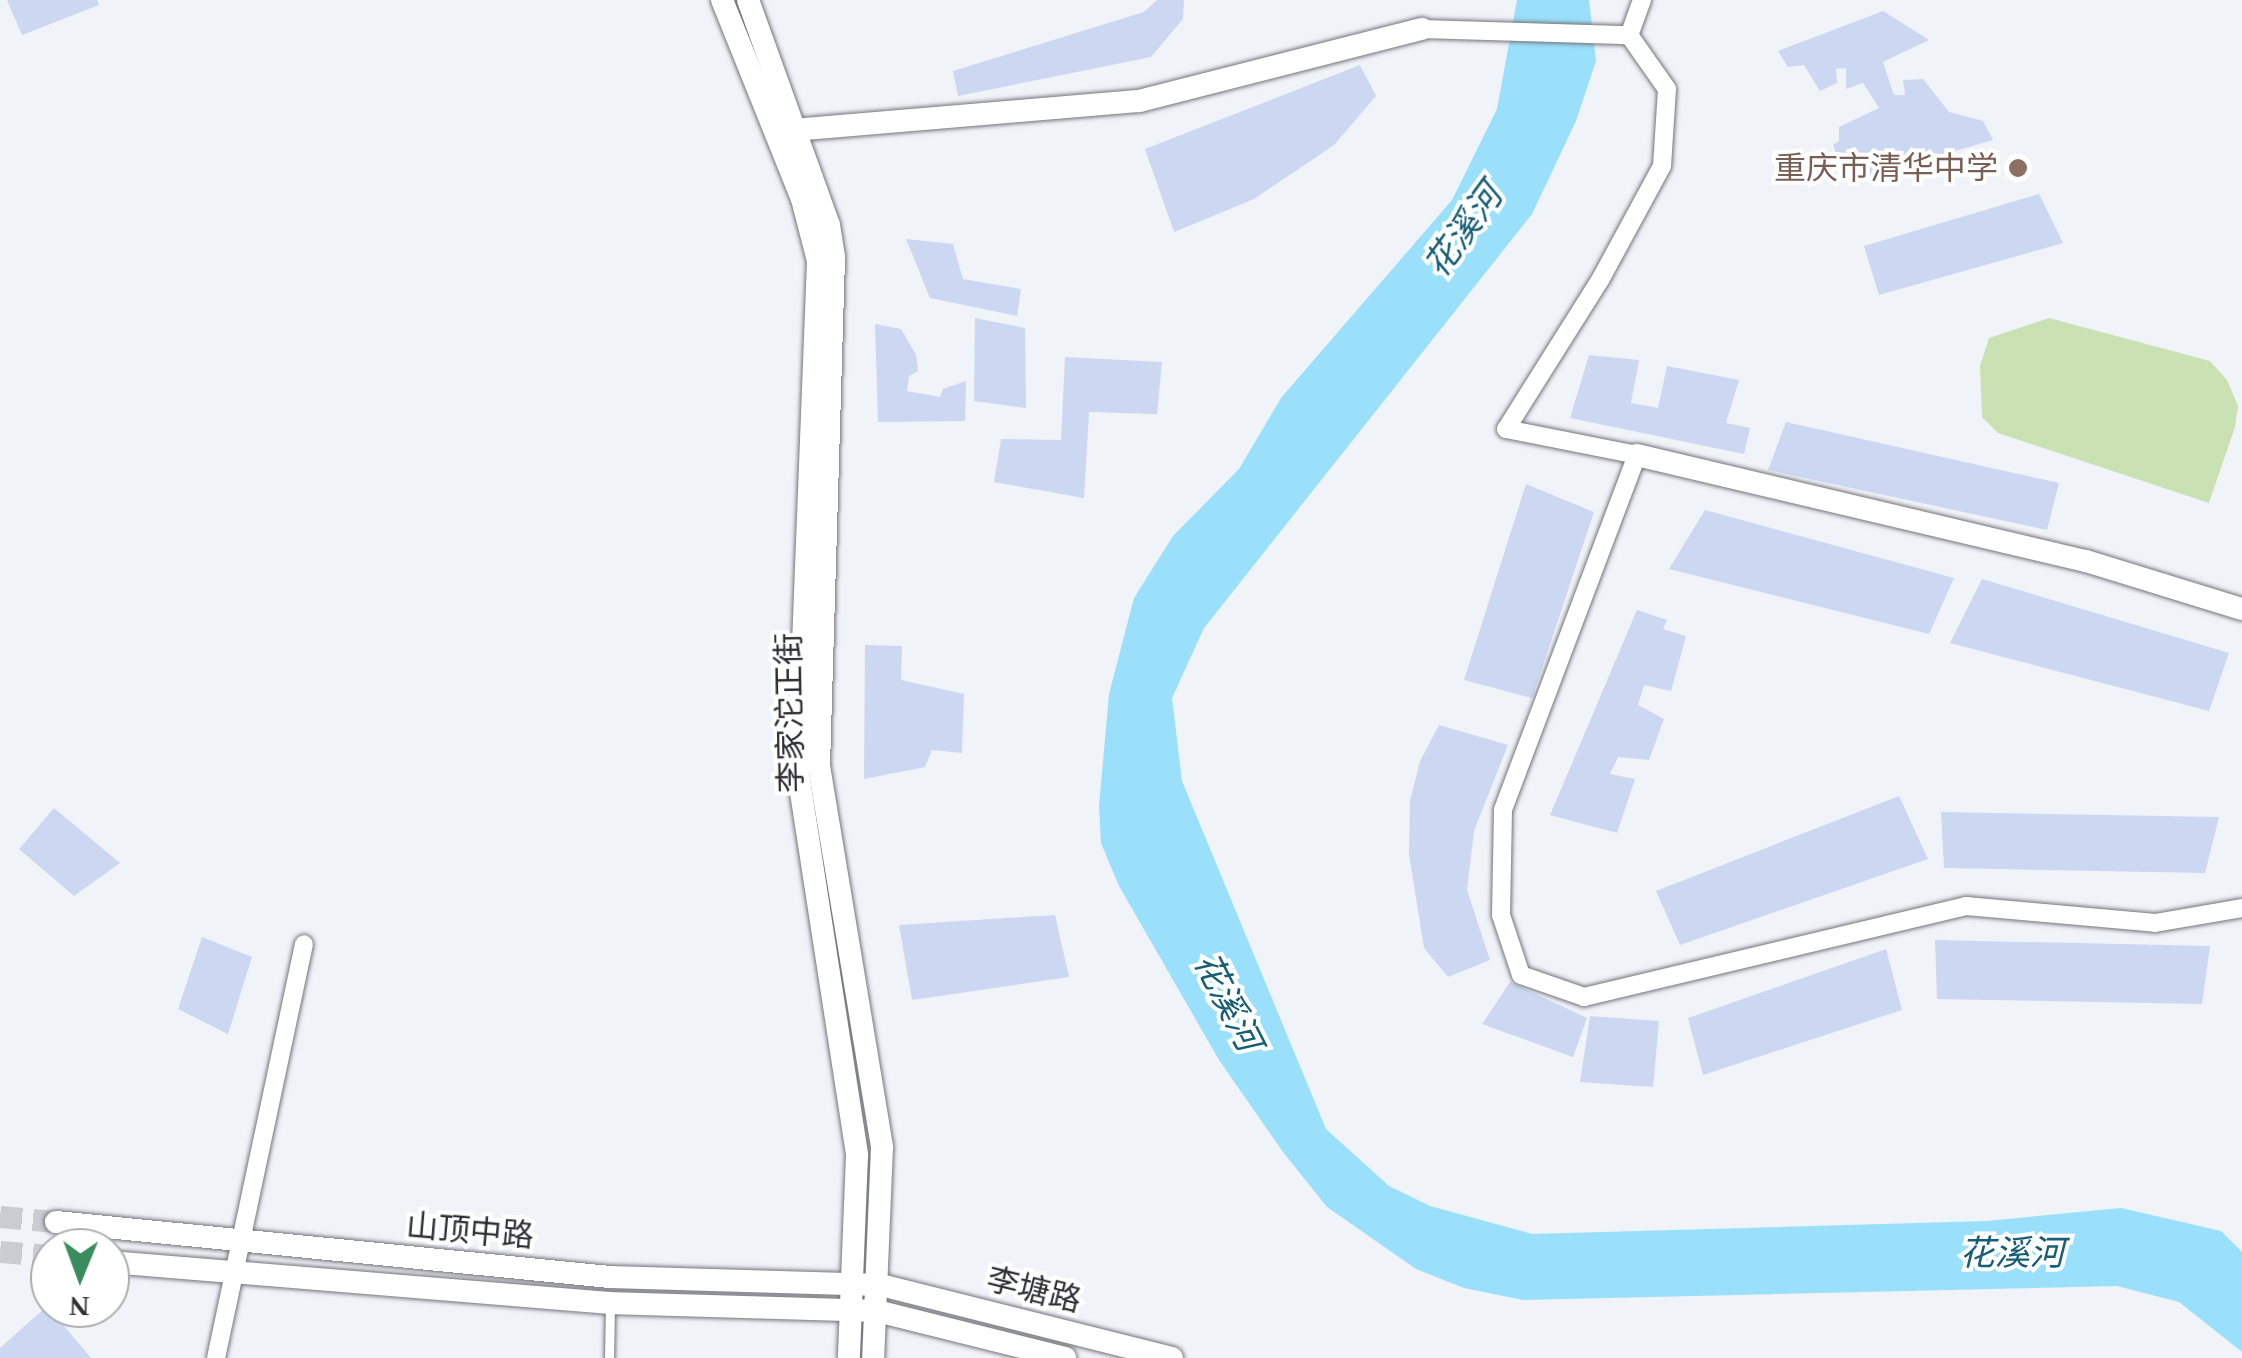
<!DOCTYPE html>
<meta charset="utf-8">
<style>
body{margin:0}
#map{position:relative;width:2242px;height:1358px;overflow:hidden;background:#f0f3f8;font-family:"Times New Roman","Noto Sans SC",serif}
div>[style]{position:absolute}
.green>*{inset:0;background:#cae2b3}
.water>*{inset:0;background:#9ae0fb}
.building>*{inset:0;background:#ccd7f2}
.secondary-tunnel>*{height:22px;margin-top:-11px;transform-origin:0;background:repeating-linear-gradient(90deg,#caccd1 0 22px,transparent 0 33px)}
.roads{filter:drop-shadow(0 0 2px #73757a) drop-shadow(0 0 2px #73757a)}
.lane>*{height:9px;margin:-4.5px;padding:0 4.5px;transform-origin:4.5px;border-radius:4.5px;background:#fff}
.street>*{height:18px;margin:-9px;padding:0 9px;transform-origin:9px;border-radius:9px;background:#fff}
.secondary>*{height:22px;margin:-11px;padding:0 11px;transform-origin:11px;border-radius:11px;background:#fff}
.dots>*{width:28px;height:28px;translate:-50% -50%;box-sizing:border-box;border:5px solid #fff;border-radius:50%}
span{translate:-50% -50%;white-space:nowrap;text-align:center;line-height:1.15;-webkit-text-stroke:8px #fff;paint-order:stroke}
.education-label{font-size:32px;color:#785e54}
.right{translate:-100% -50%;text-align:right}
.street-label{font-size:32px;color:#303133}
.water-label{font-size:35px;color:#175f76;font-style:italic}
.north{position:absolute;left:30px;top:1228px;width:100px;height:100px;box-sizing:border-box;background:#fff;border:2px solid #acadad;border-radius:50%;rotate:181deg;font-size:28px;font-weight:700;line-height:40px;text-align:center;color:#303133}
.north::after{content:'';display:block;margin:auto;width:35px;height:45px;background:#3a8c5d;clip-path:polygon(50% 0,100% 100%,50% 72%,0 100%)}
</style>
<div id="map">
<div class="green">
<div style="clip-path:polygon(2049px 318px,2210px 361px,2227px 380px,2238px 406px,2235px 427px,2209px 503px,1998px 433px,1982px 417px,1980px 366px,1989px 338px)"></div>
</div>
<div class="water">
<div style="clip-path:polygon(1517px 0,1589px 0,1596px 61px,1576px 121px,1532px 214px,1204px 628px,1172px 698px,1182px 781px,1326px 1129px,1389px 1186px,1430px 1206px,1532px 1234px,1986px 1221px,2121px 1208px,2221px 1231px,2242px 1252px,2242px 1352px,2179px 1302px,2117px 1286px,1523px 1300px,1464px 1288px,1416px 1269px,1327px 1207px,1283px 1152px,1219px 1060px,1119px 886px,1101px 843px,1099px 806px,1109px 694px,1134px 598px,1173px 536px,1239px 469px,1281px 398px,1452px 200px,1497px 109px)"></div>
</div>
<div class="building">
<div style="clip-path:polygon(7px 0,97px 0,99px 5px,22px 35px)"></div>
<div style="clip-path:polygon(1157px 0,1184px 0,1183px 19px,1151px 57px,958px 96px,953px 71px,1144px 12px)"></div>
<div style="clip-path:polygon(1883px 11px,1929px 40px,1883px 62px,1894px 95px,1905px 95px,1903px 80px,1923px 79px,1949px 112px,1983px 121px,1993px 140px,1868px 176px,1855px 170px,1845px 175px,1833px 145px,1839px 141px,1839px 127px,1879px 108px,1863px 83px,1846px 89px,1846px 68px,1836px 69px,1837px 83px,1820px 91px,1804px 65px,1788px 67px,1778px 51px)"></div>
<div style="clip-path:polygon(1360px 65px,1376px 96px,1334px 145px,1254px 199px,1174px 232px,1145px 149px)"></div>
<div style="clip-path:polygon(2039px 194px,2063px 243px,1879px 295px,1864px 246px)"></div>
<div style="clip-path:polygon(906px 239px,953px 244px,963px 279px,1021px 289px,1017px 316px,930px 298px)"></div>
<div style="clip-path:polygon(975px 318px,1025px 328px,1026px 408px,974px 401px)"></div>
<div style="clip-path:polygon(875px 324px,901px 329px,916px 355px,918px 371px,909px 376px,907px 391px,940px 397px,943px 389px,966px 381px,965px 421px,878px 422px)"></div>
<div style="clip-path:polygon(1589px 355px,1639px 360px,1631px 403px,1658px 408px,1667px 366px,1739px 380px,1726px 423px,1750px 428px,1744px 454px,1570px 418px)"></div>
<div style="clip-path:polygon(1065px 357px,1162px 362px,1157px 414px,1089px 412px,1084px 498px,994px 482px,1001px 439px,1061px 440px)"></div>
<div style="clip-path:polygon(1786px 422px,2059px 483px,2047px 530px,1768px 470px)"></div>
<div style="clip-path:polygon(1526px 484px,1594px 512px,1532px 698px,1464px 680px)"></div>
<div style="clip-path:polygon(1705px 510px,1954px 578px,1929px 634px,1669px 569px)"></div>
<div style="clip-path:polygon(1982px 579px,2229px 653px,2209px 711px,1950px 643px)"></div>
<div style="clip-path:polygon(1637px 610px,1667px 620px,1663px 629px,1686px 636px,1671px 691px,1644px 685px,1638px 705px,1664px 719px,1649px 760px,1618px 757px,1610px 774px,1635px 779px,1617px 833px,1550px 815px)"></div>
<div style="clip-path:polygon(865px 645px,902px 646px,901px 680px,964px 694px,962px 753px,932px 750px,925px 767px,864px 779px)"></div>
<div style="clip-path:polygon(1439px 725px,1508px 745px,1474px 831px,1467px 890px,1490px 960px,1448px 977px,1424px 948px,1409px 854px,1410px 801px,1420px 761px)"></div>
<div style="clip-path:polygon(1899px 796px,1928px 859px,1680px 945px,1656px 891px)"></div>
<div style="clip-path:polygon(54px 808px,120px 863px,74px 896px,19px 849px)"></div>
<div style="clip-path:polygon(1941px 812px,2219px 817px,2205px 873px,1944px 868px)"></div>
<div style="clip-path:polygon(1055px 915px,1069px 977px,912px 1000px,899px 925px)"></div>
<div style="clip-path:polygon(202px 937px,252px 957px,228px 1034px,178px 1009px)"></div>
<div style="clip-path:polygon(1935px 940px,2210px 946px,2202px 1004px,1937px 999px)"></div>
<div style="clip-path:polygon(1886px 949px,1902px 1010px,1703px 1075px,1688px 1018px)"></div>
<div style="clip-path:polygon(1510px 982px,1587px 1018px,1573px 1057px,1482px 1024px)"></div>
<div style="clip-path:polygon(1590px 1016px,1659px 1021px,1653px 1087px,1580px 1082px)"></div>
<div style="clip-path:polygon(47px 1306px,91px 1358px,0 1358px,0 1348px)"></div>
</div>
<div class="secondary-tunnel">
<div style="left:0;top:1217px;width:56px;rotate:5.1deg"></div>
<div style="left:0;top:1252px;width:50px;rotate:4.6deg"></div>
</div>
<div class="roads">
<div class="lane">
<div style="left:609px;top:1358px;width:53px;rotate:-88.9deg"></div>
</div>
<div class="street">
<div style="left:1642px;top:0;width:37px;rotate:110deg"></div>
<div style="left:1629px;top:35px;width:66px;rotate:54.9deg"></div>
<div style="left:1667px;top:89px;width:77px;rotate:93.7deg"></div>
<div style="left:1662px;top:166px;width:130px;rotate:118.5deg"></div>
<div style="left:1600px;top:280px;width:176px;rotate:122.2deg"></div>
<div style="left:1506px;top:429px;width:134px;rotate:11.2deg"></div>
<div style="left:1637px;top:455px;width:379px;rotate:110.7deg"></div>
<div style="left:1503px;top:810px;width:105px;rotate:91.1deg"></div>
<div style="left:1501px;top:915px;width:63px;rotate:71.6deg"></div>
<div style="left:1521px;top:975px;width:67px;rotate:19.2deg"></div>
<div style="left:1584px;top:997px;width:393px;rotate:-13.4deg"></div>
<div style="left:1966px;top:906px;width:190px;rotate:5.1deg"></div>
<div style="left:2155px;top:923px;width:88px;rotate:-9.8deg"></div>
<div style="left:1422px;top:29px;width:207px;rotate:1.7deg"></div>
<div style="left:216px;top:1358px;width:423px;rotate:-78deg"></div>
</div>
<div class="secondary">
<div style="left:722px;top:0;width:214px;rotate:68.1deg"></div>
<div style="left:802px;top:199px;width:64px;rotate:75.5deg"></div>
<div style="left:818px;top:261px;width:512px;rotate:92.24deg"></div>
<div style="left:798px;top:773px;width:387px;rotate:81.2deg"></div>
<div style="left:857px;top:1155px;width:203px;rotate:92.3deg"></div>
<div style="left:748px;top:0;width:239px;rotate:70.2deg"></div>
<div style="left:829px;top:225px;width:33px;rotate:81deg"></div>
<div style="left:834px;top:258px;width:508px;rotate:91.69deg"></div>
<div style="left:819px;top:766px;width:386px;rotate:80.6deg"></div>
<div style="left:882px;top:1147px;width:211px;rotate:92.4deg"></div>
<div style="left:780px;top:131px;width:360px;rotate:-4.8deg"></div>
<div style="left:1139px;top:101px;width:292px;rotate:-14.3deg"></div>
<div style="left:1637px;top:455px;width:461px;rotate:13.3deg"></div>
<div style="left:2086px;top:561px;width:163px;rotate:17.1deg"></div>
<div style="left:56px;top:1222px;width:557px;rotate:5.67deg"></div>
<div style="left:610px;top:1277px;width:271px;rotate:1.7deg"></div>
<div style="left:881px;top:1285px;width:300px;rotate:14.1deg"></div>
<div style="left:110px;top:1262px;width:502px;rotate:4.69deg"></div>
<div style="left:610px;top:1303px;width:267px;rotate:1.7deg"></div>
<div style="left:877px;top:1311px;width:194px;rotate:14deg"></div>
</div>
</div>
<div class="dots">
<div style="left:2018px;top:168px;background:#8d6e63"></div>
</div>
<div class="education-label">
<span class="right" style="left:1998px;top:168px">重庆市清华中学</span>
</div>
<div class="street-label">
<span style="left:790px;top:713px;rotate:-91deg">李家沱正街</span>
<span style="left:470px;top:1231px;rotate:5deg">山顶中路</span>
<span style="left:1034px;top:1290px;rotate:14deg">李塘路</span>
</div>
<div class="water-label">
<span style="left:1464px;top:231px;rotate:-54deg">花溪河</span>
<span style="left:1227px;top:1002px;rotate:63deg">花溪河</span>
<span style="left:2012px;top:1254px">花溪河</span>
</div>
<div class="north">N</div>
</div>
